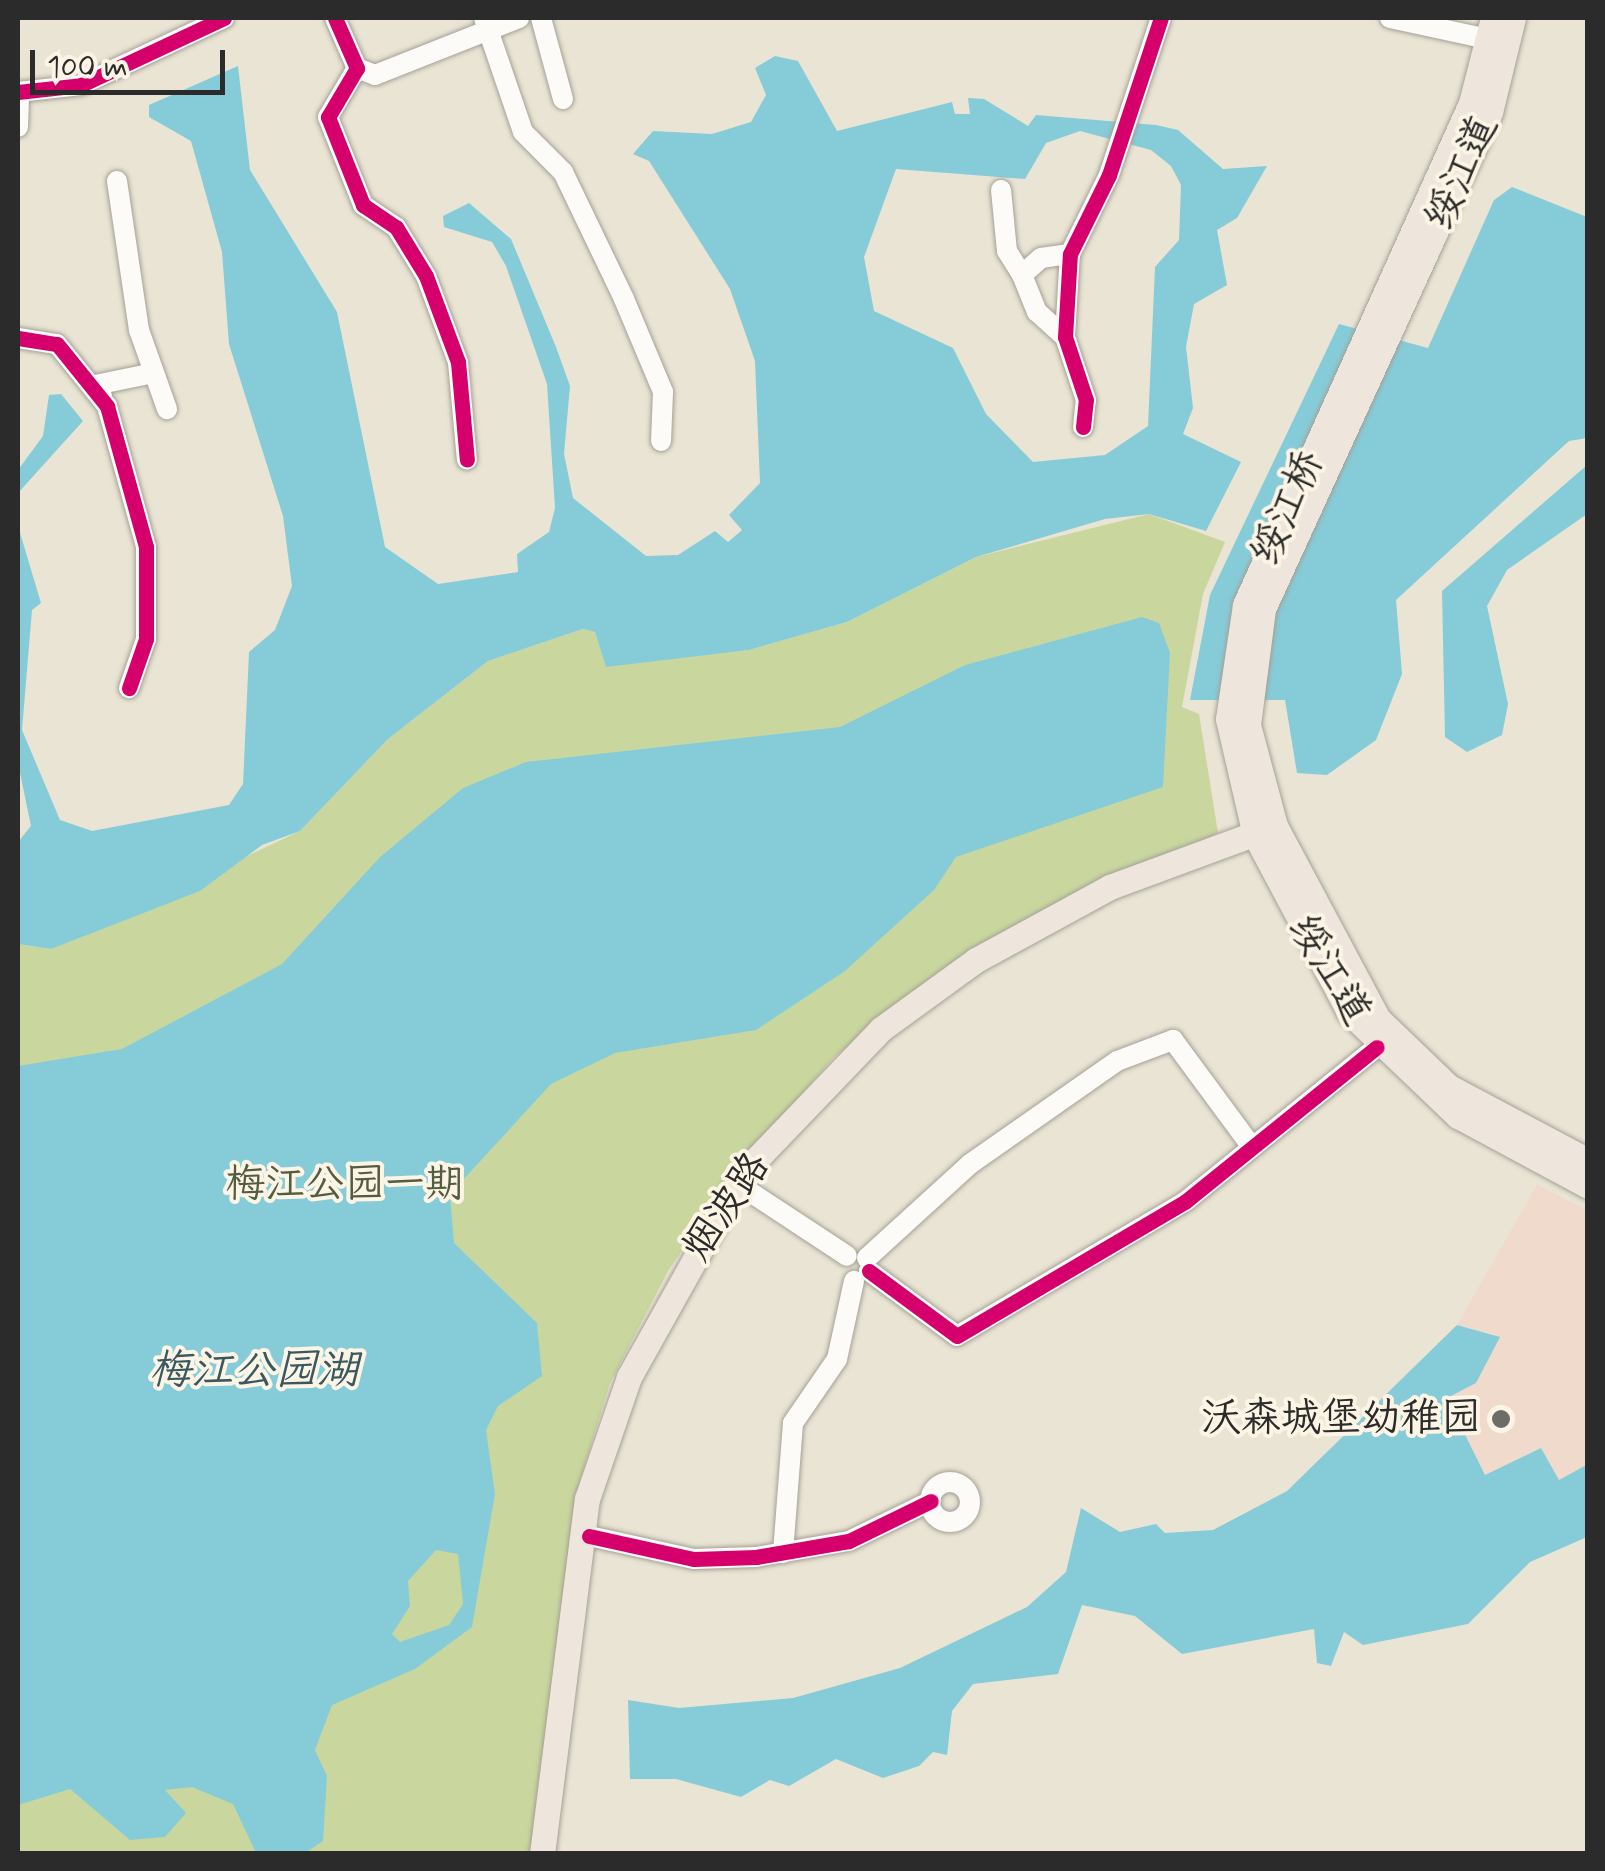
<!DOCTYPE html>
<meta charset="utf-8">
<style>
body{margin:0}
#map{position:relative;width:1605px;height:1871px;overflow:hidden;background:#e9e4d3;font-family:Mynerve,"LXGW WenKai TC",sans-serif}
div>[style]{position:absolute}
.built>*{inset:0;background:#f0dacb}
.green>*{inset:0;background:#c9d79e}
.water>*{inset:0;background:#86ccd8}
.roads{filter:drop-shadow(0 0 2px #a4a198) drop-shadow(0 0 2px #a4a198)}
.minor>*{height:20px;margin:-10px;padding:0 10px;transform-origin:10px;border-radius:10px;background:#fcfbf8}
.minor>.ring{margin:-10px;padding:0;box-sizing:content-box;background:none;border:20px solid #fcfbf8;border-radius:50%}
.major>*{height:25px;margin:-12.5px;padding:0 12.5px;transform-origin:12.5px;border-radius:12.5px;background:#eee6dd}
.cycleway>*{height:15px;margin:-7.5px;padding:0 7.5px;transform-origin:7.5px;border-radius:7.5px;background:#d6006c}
.dots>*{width:28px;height:28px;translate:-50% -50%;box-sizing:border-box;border:5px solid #fcf5e5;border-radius:50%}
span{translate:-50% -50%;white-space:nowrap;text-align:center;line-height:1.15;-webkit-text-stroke:8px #fcf5e5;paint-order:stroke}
.street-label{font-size:40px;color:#2b2b2b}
.park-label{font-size:40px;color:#535b41}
.poi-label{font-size:40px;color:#2b2b2b}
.right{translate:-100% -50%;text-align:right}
.water-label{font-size:42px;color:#3a5860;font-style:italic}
.frame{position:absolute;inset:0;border:20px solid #2b2b2b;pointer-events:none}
.scale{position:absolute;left:30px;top:50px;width:195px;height:45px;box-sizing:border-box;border:5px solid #2b2b2b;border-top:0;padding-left:12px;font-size:30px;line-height:35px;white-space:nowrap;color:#2b2b2b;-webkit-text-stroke:8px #fcf5e5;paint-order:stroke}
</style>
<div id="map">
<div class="built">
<div style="clip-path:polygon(1537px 1185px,1587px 1210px,1587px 1464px,1559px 1480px,1540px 1448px,1485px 1476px,1447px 1398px,1476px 1383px,1495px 1334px,1457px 1325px)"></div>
</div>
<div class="green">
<div style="clip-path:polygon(1149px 514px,1225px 542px,1203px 594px,1182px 707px,1199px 714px,1218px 833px,966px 954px,834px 1057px,747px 1157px,668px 1271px,610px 1383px,579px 1484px,534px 1853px,18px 1853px,18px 944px,51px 949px,300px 831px,388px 739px,488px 661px,583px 629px,595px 632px,606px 666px,749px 650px,847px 622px,976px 557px)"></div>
</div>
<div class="water">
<div style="clip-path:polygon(evenodd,775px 56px,798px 61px,837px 131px,952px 102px,955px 114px,970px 114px,968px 98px,984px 99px,1028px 126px,1036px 115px,1156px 125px,1178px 130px,1223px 169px,1267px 166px,1237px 218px,1217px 230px,1227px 285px,1194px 304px,1186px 347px,1193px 408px,1183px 434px,1241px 462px,1206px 531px,1149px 514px,1105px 519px,976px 557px,847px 622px,749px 650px,606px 667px,595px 632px,583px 629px,488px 661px,388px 739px,300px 831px,262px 845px,200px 891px,51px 949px,18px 944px,18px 842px,31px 826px,18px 763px,18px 526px,41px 603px,32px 610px,22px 730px,60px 820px,92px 831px,229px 805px,243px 784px,249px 652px,275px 630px,292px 586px,283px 516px,229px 344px,222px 252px,191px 141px,149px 117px,149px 105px,238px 66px,250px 170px,337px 312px,385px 547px,438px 584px,518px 572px,517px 554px,549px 532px,555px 508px,547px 384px,506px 266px,492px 242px,444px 227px,443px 216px,469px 203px,511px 239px,556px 347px,570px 386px,564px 454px,573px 498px,646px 556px,678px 555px,715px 531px,728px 542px,742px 530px,729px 515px,760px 483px,755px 361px,730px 289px,649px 161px,633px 154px,653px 131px,712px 134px,751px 122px,766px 95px,755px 68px,775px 56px,1080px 131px,1151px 150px,1171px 166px,1181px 185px,1179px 240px,1155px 267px,1148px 426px,1105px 455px,1033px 462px,986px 414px,953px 348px,874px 311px,864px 257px,896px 169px,1025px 179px,1046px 143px,1080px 131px)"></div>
<div style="clip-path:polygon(1512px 187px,1587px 217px,1587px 438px,1569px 441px,1396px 600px,1402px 674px,1376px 740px,1327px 775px,1297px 773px,1285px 700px,1190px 700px,1210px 595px,1339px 324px,1428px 348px,1494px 200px)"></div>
<div style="clip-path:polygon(61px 394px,83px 421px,18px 493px,18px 470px,43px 436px,49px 395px)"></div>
<div style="clip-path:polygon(1587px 465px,1587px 514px,1507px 570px,1487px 606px,1508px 704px,1502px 735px,1467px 752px,1445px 737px,1442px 591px)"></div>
<div style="clip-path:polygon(evenodd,1142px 617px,1159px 623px,1170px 653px,1163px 787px,956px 857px,934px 890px,845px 971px,756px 1030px,615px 1053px,551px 1084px,450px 1194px,454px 1243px,537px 1323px,542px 1376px,498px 1406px,486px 1430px,495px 1494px,472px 1627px,415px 1669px,332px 1705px,315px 1750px,327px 1776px,323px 1841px,305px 1853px,256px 1853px,233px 1804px,192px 1787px,165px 1790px,186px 1813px,165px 1837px,130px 1840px,70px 1789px,18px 1805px,18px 1066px,122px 1049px,282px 964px,380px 857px,463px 788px,526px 762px,840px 727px,965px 665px,1142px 617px,436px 1550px,458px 1554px,463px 1604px,449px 1625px,400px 1642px,392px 1634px,410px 1606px,408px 1581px,436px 1550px)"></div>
<div style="clip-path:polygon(1457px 1325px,1500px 1337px,1476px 1383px,1447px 1398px,1485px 1475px,1541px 1448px,1559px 1480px,1588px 1464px,1587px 1537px,1530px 1562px,1468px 1624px,1363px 1645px,1344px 1632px,1331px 1666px,1317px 1663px,1314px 1629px,1182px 1654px,1135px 1616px,1082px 1605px,1058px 1674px,973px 1684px,952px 1711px,947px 1755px,933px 1752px,919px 1766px,883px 1778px,836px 1759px,789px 1786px,770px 1780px,741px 1797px,676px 1779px,630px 1779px,628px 1700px,679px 1708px,793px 1698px,900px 1668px,1027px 1607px,1066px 1572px,1081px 1508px,1120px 1532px,1156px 1524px,1165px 1533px,1213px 1530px,1287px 1491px)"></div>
</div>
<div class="roads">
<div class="minor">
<div style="left:335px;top:18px;width:55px;rotate:66.3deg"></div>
<div style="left:357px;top:68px;width:57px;rotate:120.6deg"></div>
<div style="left:328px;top:117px;width:95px;rotate:68.3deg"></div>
<div style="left:363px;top:205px;width:40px;rotate:34deg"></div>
<div style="left:396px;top:227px;width:57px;rotate:58.5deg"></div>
<div style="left:426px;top:276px;width:92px;rotate:69.6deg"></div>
<div style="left:458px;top:362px;width:98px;rotate:84.8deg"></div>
<div style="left:484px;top:18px;width:120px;rotate:71.1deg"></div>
<div style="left:523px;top:132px;width:57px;rotate:45deg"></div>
<div style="left:563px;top:172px;width:141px;rotate:64.3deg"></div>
<div style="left:624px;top:299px;width:101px;rotate:67.2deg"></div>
<div style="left:663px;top:392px;width:49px;rotate:92.3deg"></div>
<div style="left:541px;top:18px;width:84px;rotate:74.8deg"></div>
<div style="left:1390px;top:18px;width:115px;rotate:12.1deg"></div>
<div style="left:357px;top:68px;width:19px;rotate:21deg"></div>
<div style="left:375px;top:75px;width:155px;rotate:-21.6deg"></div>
<div style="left:18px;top:92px;width:63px;rotate:-6.3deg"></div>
<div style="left:81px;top:85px;width:158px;rotate:-25.1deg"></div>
<div style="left:18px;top:127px;width:35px;rotate:-88deg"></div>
<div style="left:117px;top:181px;width:151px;rotate:81.6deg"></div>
<div style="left:139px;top:330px;width:84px;rotate:70.5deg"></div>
<div style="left:1001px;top:190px;width:61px;rotate:84.4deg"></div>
<div style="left:1007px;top:251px;width:28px;rotate:58deg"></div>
<div style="left:1065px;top:337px;width:38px;rotate:-138deg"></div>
<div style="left:1037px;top:312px;width:40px;rotate:-112deg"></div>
<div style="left:1022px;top:275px;width:25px;rotate:-42deg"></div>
<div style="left:1041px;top:258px;width:29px;rotate:-8deg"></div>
<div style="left:18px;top:338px;width:39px;rotate:9deg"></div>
<div style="left:57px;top:344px;width:80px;rotate:51.1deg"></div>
<div style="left:107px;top:406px;width:146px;rotate:74.5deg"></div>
<div style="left:146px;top:547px;width:92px;rotate:90deg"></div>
<div style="left:146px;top:639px;width:52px;rotate:109.1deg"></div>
<div style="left:102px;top:396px;width:13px;rotate:-122deg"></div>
<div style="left:95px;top:385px;width:60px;rotate:-11.5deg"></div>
<div style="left:1083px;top:427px;width:27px;rotate:-84deg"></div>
<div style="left:1086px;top:400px;width:66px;rotate:-108.4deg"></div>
<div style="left:1065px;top:337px;width:83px;rotate:-86.6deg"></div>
<div style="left:1070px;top:254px;width:88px;rotate:-63.7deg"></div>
<div style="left:1109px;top:175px;width:165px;rotate:-71.7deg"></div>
<div style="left:744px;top:1188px;width:123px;rotate:33.4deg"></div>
<div style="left:867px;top:1258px;width:139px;rotate:-42.4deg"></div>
<div style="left:970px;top:1164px;width:179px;rotate:-35deg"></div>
<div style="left:1117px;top:1061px;width:60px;rotate:-20.6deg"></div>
<div style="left:1173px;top:1040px;width:133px;rotate:53.6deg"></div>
<div style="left:869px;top:1271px;width:109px;rotate:36.5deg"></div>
<div style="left:957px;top:1336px;width:266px;rotate:-30.5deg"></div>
<div style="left:1186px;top:1201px;width:245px;rotate:-38.9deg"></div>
<div class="ring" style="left:930px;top:1482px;width:20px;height:20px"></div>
<div style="left:589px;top:1536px;width:107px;rotate:12.4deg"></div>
<div style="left:694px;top:1559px;width:62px;rotate:-1.8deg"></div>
<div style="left:756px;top:1557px;width:94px;rotate:-9.8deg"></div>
<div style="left:849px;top:1541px;width:91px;rotate:-26deg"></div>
<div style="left:783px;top:1553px;width:130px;rotate:-85.6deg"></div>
<div style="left:793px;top:1423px;width:78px;rotate:-55.5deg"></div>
<div style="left:837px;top:1359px;width:80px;rotate:-77.7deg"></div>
</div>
<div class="major">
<div style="left:1493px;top:18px;width:88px;rotate:104.5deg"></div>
<div style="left:1471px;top:103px;width:551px;rotate:114.24deg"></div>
<div style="left:1245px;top:605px;width:115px;rotate:98.5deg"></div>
<div style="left:1228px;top:719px;width:119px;rotate:76.9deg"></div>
<div style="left:1255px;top:835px;width:200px;rotate:62deg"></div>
<div style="left:1349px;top:1012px;width:151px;rotate:43.7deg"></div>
<div style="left:1458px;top:1116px;width:148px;rotate:28.3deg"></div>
<div style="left:1513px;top:18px;width:97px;rotate:103.7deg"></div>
<div style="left:1490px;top:112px;width:546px;rotate:114.55deg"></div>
<div style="left:1263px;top:609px;width:117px;rotate:97.4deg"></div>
<div style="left:1248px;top:725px;width:105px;rotate:75deg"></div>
<div style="left:1275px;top:826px;width:219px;rotate:61.9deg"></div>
<div style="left:1378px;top:1019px;width:98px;rotate:43.8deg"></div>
<div style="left:1449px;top:1087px;width:157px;rotate:28deg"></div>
<div style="left:542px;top:1854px;width:358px;rotate:-82.8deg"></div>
<div style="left:587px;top:1499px;width:129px;rotate:-71deg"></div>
<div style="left:629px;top:1377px;width:234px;rotate:-60.8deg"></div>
<div style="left:743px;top:1173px;width:199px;rotate:-46.2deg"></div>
<div style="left:881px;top:1029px;width:117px;rotate:-36deg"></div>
<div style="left:976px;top:960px;width:153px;rotate:-28.6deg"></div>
<div style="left:1110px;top:887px;width:176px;rotate:-20.3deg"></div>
</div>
</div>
<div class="cycleway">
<div style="left:335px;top:18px;width:55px;rotate:66.3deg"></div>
<div style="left:357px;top:68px;width:57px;rotate:120.6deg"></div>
<div style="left:328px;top:117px;width:95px;rotate:68.3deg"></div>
<div style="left:363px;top:205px;width:40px;rotate:34deg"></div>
<div style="left:396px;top:227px;width:57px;rotate:58.5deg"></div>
<div style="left:426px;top:276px;width:92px;rotate:69.6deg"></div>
<div style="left:458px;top:362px;width:98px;rotate:84.8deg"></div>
<div style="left:18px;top:92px;width:63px;rotate:-6.3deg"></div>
<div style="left:81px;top:85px;width:158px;rotate:-25.1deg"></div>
<div style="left:18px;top:338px;width:39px;rotate:9deg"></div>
<div style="left:57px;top:344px;width:80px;rotate:51.1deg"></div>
<div style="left:107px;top:406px;width:146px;rotate:74.5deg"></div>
<div style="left:146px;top:547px;width:92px;rotate:90deg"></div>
<div style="left:146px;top:639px;width:52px;rotate:109.1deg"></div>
<div style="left:1083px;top:427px;width:27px;rotate:-84deg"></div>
<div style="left:1086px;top:400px;width:66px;rotate:-108.4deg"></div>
<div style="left:1065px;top:337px;width:83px;rotate:-86.6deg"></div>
<div style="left:1070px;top:254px;width:88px;rotate:-63.7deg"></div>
<div style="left:1109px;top:175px;width:165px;rotate:-71.7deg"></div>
<div style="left:869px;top:1271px;width:109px;rotate:36.5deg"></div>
<div style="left:957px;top:1336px;width:266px;rotate:-30.5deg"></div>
<div style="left:1186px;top:1201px;width:245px;rotate:-38.9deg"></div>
<div style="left:589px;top:1536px;width:107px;rotate:12.4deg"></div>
<div style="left:694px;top:1559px;width:62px;rotate:-1.8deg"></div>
<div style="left:756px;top:1557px;width:94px;rotate:-9.8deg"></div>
<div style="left:849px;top:1541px;width:91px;rotate:-26deg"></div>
</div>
<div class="dots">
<div style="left:1501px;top:1419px;background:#6e6c66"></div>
</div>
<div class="street-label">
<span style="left:1462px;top:173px;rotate:-66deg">绥江道</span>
<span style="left:1288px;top:508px;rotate:-66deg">绥江桥</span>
<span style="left:1329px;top:970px;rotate:59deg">绥江道</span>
<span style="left:727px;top:1207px;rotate:-56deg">烟波路</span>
</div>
<div class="park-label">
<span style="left:345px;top:1185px">梅江公园一期</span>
</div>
<div class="poi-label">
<span class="right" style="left:1481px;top:1419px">沃森城堡幼稚园</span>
</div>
<div class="water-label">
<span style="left:254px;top:1372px">梅江公园湖</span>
</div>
<div class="frame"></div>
<div class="scale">100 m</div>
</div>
